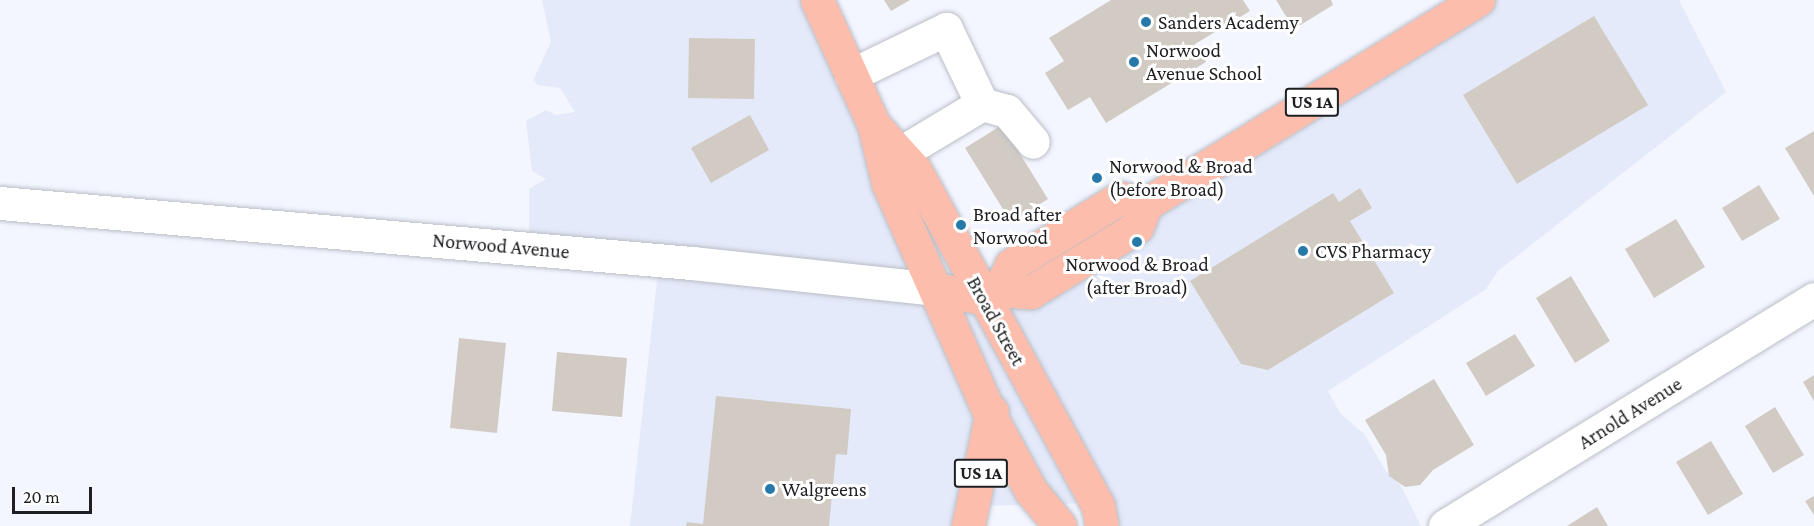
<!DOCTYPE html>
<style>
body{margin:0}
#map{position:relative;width:1814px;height:526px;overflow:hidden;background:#f3f6ff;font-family:"Crimson Pro",serif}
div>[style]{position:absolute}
.built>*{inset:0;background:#e4eafa}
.building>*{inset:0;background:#d1cbc4}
.roads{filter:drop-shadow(0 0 2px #bbbec6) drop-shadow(0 0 2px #bbbec6)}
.minor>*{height:33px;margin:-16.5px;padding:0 16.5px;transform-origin:16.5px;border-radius:16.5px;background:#fff}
.major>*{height:33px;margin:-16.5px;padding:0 16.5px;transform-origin:16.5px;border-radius:16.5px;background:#fcbdad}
.dots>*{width:16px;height:16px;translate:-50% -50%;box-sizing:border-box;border:3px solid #fff;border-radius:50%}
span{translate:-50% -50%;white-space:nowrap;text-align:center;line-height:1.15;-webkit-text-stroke:6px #fff;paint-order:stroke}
.shield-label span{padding:2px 4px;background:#fff;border:2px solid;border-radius:4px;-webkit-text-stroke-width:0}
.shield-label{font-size:18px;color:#1e1f22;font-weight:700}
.poi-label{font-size:20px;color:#1e1f22}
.left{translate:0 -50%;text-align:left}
.street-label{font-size:20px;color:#1e1f22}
.scale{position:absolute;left:12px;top:487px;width:80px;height:27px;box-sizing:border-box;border:3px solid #1e1f22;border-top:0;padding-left:8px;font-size:18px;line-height:21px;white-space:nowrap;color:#1e1f22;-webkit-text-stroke:4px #fff;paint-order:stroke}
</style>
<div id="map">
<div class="built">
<div style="clip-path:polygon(542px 0,825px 0,957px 297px,1487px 0,1679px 0,1726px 92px,1498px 271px,1485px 290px,1328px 391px,1340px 413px,1365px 435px,1385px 470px,1401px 486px,1421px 526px,1109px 526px,1090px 503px,982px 506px,977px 526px,630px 526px,658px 271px,529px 256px,529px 189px,546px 179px,532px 171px,526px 121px,546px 110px,556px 115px,575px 112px,560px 88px,538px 85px,533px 80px,551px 42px)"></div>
</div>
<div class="building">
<div style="clip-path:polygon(884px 0,910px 0,891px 11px)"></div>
<div style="clip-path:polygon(1111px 0,1243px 0,1250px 11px,1195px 44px,1206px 62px,1106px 123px,1090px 97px,1068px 110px,1045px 73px,1064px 61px,1049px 38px)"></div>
<div style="clip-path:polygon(1276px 0,1331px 0,1333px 5px,1294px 29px)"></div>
<div style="clip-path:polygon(1594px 16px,1648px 105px,1517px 184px,1463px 95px)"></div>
<div style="clip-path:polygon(689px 38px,755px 39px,754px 99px,688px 98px)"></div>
<div style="clip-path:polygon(750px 115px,769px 150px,711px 183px,691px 148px)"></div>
<div style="clip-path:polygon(1002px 125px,1048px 199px,1011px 222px,965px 148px)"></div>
<div style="clip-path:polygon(1814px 131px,1814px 196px,1785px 148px)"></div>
<div style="clip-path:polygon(1759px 185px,1780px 219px,1742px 241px,1722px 208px)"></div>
<div style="clip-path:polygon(1360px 188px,1372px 208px,1350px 221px,1394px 293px,1268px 370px,1241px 364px,1190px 281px,1333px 193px,1339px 202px)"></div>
<div style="clip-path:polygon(1676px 219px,1705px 267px,1654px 298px,1625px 249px)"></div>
<div style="clip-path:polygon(1571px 276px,1610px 341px,1575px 363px,1536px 298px)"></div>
<div style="clip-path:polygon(1515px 334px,1535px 366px,1486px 396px,1466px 363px)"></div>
<div style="clip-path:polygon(459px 338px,506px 343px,497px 433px,450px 428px)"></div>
<div style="clip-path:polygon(557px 352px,627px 358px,622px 417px,552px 411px)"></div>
<div style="clip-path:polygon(1814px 375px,1814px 401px,1803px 382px)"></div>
<div style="clip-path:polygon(1434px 379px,1474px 445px,1433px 470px,1420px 485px,1405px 487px,1389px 476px,1386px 455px,1365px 420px)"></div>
<div style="clip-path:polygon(716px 396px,851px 409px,847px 455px,836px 454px,829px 526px,686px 526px,687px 522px,703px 524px)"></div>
<div style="clip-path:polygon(1775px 407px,1804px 455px,1773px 473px,1745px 426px)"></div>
<div style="clip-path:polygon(1711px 441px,1743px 494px,1708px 515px,1676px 462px)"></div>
<div style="clip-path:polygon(1814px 496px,1814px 515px,1805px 501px)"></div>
<div style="clip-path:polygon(1597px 507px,1608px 526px,1567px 526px)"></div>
</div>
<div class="roads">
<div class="minor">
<div style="left:851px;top:75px;width:106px;rotate:-25.8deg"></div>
<div style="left:946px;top:29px;width:83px;rotate:64.4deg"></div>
<div style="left:982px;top:104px;width:93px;rotate:149deg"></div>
<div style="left:982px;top:104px;width:26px;rotate:16deg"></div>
<div style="left:1007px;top:111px;width:40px;rotate:50deg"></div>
<div style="left:0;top:203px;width:695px;rotate:4.96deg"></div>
<div style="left:692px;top:263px;width:244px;rotate:6.1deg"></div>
<div style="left:1445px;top:526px;width:433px;rotate:-31.6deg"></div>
</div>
<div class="major">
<div style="left:817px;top:0;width:137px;rotate:65.5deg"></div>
<div style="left:874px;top:125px;width:60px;rotate:76.4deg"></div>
<div style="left:888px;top:183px;width:260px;rotate:66.2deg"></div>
<div style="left:993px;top:421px;width:80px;rotate:61.5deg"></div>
<div style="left:1031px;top:491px;width:45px;rotate:50.4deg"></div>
<div style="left:874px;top:125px;width:61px;rotate:47.7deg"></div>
<div style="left:915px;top:170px;width:383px;rotate:61.4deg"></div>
<div style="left:1098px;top:506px;width:20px;rotate:79deg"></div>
<div style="left:935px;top:289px;width:49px;rotate:10.6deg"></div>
<div style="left:983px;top:298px;width:18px;rotate:-27deg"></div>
<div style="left:999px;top:290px;width:32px;rotate:4deg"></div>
<div style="left:1031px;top:292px;width:124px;rotate:-31.5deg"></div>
<div style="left:1137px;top:227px;width:25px;rotate:-69deg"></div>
<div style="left:1146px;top:204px;width:390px;rotate:-31.6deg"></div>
<div style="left:999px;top:290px;width:28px;rotate:-64deg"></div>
<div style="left:1011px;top:265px;width:128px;rotate:-31.6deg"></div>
<div style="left:1120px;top:198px;width:27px;rotate:13deg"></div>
<div style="left:968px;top:526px;width:117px;rotate:-78.2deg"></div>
</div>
</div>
<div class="dots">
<div style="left:1146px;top:22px;background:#2679a9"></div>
<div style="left:1134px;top:62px;background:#2679a9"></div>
<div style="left:1097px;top:178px;background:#2679a9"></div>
<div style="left:961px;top:225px;background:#2679a9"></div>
<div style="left:1137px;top:242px;background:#2679a9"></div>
<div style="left:1303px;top:251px;background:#2679a9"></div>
<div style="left:770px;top:489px;background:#2679a9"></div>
</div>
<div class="shield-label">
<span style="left:1312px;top:102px">US 1A</span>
<span style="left:981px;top:473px">US 1A</span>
</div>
<div class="poi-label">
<span class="left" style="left:1158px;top:22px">Sanders Academy</span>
<span class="left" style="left:1146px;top:62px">Norwood<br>Avenue School</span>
<span class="left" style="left:1109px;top:178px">Norwood &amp; Broad<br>(before Broad)</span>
<span class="left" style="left:973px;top:226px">Broad after<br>Norwood</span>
<span class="left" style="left:1315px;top:251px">CVS Pharmacy</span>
<span style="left:1137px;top:276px">Norwood &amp; Broad<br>(after Broad)</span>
<span class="left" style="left:782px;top:489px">Walgreens</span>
</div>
<div class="street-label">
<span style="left:501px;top:246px;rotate:5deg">Norwood Avenue</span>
<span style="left:996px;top:321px;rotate:61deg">Broad Street</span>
<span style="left:1630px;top:413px;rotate:-32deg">Arnold Avenue</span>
</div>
<div class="scale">20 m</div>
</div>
